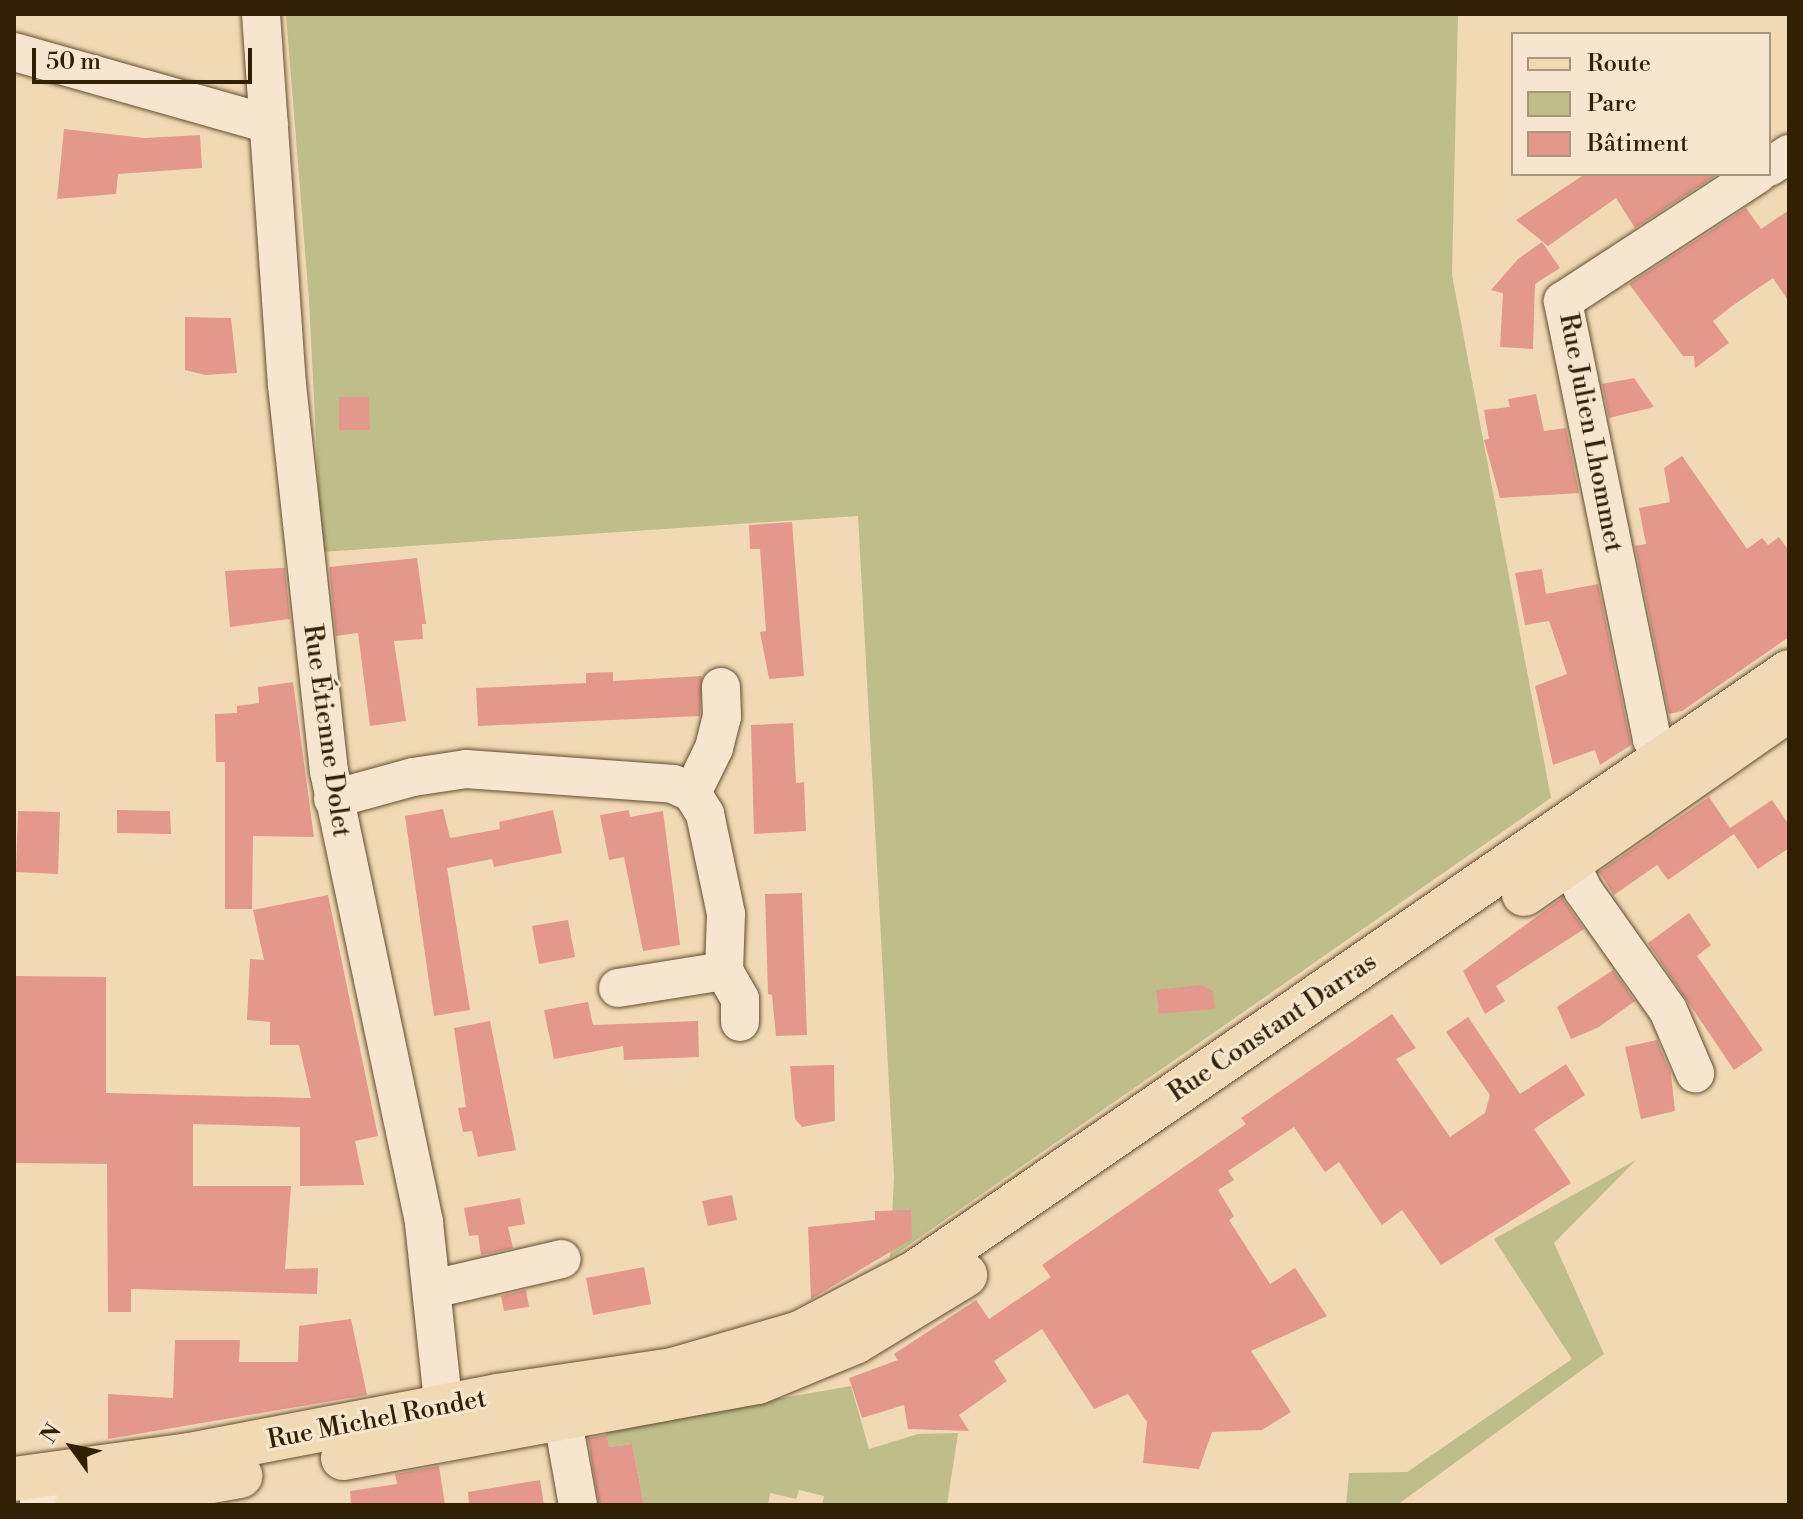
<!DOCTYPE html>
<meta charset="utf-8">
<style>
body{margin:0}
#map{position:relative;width:1803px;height:1519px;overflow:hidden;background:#f2d9b5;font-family:"Libre Bodoni",serif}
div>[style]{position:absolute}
.green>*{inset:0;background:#bfbe8a}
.building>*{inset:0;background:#e4988c}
.roads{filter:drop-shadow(0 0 2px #624e31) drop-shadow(0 0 2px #624e31)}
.minor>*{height:38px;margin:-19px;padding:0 19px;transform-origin:19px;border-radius:19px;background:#f7e6cf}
.major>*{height:44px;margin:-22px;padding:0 22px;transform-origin:22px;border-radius:22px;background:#f2d9b5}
span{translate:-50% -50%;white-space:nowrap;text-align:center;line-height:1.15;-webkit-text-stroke:6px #f7e6cf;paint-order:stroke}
.street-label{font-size:26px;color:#322005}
.frame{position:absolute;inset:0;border:16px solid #322005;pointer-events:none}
.legend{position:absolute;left:1511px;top:32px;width:260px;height:144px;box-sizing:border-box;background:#f7e6cf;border:2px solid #a8977e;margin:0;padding:10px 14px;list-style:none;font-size:24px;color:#322005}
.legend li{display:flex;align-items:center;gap:16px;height:40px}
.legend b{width:40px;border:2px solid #a8977e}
.north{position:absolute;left:32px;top:1407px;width:80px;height:80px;-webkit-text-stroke:6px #f7e6cf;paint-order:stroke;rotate:303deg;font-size:22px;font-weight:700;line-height:32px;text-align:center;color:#322005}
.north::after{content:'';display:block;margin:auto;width:28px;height:36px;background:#322005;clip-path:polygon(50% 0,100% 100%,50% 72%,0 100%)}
.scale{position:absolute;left:32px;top:48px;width:220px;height:36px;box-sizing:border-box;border:4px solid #322005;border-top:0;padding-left:10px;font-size:24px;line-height:28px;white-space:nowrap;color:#322005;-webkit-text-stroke:6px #f7e6cf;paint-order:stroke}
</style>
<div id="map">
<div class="green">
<div style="clip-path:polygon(286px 14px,1458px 14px,1452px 275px,1551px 798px,890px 1258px,894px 1177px,858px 516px,322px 552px,309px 301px)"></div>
<div style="clip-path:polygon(1636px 1160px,1554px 1243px,1604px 1354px,1397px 1505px,1346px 1505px,1349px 1473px,1407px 1472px,1572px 1359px,1494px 1239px)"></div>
<div style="clip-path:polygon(851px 1386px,869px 1449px,918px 1434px,958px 1433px,947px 1505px,822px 1505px,824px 1496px,799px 1490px,796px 1499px,770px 1493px,768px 1505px,644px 1505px,632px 1444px,609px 1447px,606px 1431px,615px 1427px)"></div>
</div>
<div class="building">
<div style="clip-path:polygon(64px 129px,144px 138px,200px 135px,202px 168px,118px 174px,116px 194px,57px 199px)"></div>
<div style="clip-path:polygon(1585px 174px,1718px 174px,1635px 228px,1616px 198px,1548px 246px,1516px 220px)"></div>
<div style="clip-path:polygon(1746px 208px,1761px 229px,1789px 210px,1789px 302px,1773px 278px,1732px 306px,1713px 321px,1729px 343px,1695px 368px,1694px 356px,1683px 356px,1629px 284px)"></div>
<div style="clip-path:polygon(1542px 242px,1560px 268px,1535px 284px,1533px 349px,1500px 347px,1503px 293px,1491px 290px,1518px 259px)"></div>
<div style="clip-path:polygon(185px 317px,231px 318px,237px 373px,205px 375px,185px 370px)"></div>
<div style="clip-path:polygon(1634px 378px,1654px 407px,1609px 418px,1602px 384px)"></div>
<div style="clip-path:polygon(1536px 394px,1544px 431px,1566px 428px,1579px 493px,1500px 498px,1484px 440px,1489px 439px,1484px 410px,1510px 407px,1508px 399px)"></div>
<div style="clip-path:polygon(339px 397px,369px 397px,370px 430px,339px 430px)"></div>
<div style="clip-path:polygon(1682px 456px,1747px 549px,1762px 538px,1768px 545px,1779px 537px,1789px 551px,1789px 637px,1682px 711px,1669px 714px,1635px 546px,1646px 544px,1639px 508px,1670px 502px,1664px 468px)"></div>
<div style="clip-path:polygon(792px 522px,804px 676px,769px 679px,760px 632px,766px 631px,760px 549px,750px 549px,749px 525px)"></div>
<div style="clip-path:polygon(417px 558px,426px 624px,422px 624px,423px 639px,394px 641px,406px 721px,370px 726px,358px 633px,336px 636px,329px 567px)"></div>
<div style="clip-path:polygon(279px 568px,285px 568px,290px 619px,230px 627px,225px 571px)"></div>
<div style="clip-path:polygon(1542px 569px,1546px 594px,1598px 584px,1631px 745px,1600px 765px,1595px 750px,1553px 765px,1535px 686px,1567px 674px,1549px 621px,1525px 625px,1515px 573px)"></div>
<div style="clip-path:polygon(613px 672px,613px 681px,702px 676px,700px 716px,478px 726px,476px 688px,586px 683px,586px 673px)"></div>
<div style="clip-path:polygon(293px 682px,314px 837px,253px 836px,252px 909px,225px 909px,225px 762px,216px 762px,215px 714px,237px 713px,237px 706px,259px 703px,258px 687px)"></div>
<div style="clip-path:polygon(793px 723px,796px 783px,804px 782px,806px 831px,754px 834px,751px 725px)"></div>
<div style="clip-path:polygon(1709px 797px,1730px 828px,1772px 800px,1789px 825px,1789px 848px,1758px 869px,1734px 834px,1668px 880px,1657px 865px,1614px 895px,1599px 872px)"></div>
<div style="clip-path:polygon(443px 809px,450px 838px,500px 829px,499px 822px,553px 810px,562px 853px,494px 867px,492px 859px,447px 868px,470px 1010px,434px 1016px,405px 816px)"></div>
<div style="clip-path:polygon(117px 810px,170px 811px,171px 834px,117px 833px)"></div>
<div style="clip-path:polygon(629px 810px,630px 817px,663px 811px,680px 945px,643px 951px,624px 857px,609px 860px,600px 815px)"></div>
<div style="clip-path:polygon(18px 811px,60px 812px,58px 874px,16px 872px)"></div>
<div style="clip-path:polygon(802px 893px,807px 1035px,776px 1036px,772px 995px,768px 994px,765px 894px)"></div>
<div style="clip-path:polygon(328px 895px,378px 1136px,355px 1141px,364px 1185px,300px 1186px,300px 1127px,193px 1124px,193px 1186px,291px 1186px,285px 1269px,318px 1268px,317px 1294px,131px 1289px,131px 1312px,108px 1312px,107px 1164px,14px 1163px,14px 976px,106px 977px,106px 1093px,311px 1098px,299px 1045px,270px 1045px,270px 1022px,247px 1020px,250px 959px,264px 960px,253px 910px)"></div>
<div style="clip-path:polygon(1562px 898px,1584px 929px,1496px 986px,1505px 1001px,1485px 1014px,1463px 971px)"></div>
<div style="clip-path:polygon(1689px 913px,1711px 945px,1697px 956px,1763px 1050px,1734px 1070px,1648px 943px)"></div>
<div style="clip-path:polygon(568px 920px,575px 957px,539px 964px,532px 926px)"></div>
<div style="clip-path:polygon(1613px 970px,1635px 1001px,1599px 1027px,1571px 1039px,1557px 1007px)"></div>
<div style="clip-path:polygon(1201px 985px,1213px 991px,1215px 1009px,1159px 1014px,1156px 990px)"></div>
<div style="clip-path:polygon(588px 1002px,593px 1025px,698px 1021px,699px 1057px,624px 1060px,623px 1046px,554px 1059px,544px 1010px)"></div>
<div style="clip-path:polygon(1392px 1014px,1416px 1048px,1396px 1059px,1450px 1137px,1485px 1113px,1490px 1095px,1446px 1032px,1468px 1017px,1520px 1094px,1566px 1064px,1585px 1095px,1534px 1129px,1571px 1183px,1441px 1265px,1402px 1210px,1382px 1225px,1339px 1162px,1325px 1172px,1294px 1127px,1228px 1171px,1234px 1180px,1218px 1190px,1234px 1216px,1229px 1220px,1270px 1284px,1295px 1268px,1327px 1316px,1251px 1351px,1291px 1412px,1262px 1430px,1212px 1432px,1199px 1469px,1143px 1463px,1147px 1422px,1128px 1394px,1094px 1409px,1042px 1329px,994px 1361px,1007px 1381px,959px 1415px,969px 1431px,908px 1429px,904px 1405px,862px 1418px,849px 1378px,898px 1360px,894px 1354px,976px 1300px,989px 1319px,1051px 1277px,1042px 1265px,1246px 1124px,1241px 1118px)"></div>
<div style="clip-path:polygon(490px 1021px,516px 1150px,478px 1157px,472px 1131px,463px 1132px,458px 1108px,466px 1107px,454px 1028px)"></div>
<div style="clip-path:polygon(1657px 1040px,1671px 1074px,1675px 1111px,1641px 1119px,1625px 1047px)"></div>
<div style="clip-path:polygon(834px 1065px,835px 1121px,802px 1127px,795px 1119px,790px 1066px)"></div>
<div style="clip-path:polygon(732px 1195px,737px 1220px,708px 1226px,702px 1201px)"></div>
<div style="clip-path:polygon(520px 1198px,525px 1224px,508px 1227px,513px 1248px,481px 1255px,478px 1235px,469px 1236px,464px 1208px)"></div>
<div style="clip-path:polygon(911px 1210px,912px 1239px,811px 1299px,808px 1227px,875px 1220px,875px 1211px)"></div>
<div style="clip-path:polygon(644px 1267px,651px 1304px,593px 1315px,586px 1278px)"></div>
<div style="clip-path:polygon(526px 1290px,529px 1307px,504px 1311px,501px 1296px)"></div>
<div style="clip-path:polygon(351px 1319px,367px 1395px,108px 1439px,108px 1394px,173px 1398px,175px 1340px,240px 1340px,239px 1362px,298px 1362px,299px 1326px)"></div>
<div style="clip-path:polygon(607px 1435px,609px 1447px,632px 1444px,644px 1505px,599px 1505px,588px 1438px)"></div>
<div style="clip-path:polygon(439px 1466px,445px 1505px,351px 1505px,350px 1491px,397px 1484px,395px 1474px)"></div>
<div style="clip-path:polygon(540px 1480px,544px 1505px,469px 1505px,468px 1492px)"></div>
</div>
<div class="roads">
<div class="minor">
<div style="left:261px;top:14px;width:372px;rotate:86deg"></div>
<div style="left:287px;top:385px;width:388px;rotate:83.8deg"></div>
<div style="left:329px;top:771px;width:462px;rotate:78.1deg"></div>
<div style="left:424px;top:1223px;width:215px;rotate:83.9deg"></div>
<div style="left:14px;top:52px;width:265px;rotate:15.8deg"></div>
<div style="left:1769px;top:167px;width:24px;rotate:-33deg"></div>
<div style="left:1684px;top:780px;width:52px;rotate:-128deg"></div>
<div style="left:1652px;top:739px;width:447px;rotate:-101.5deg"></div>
<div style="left:1563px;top:301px;width:233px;rotate:-33.1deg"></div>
<div style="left:692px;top:793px;width:50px;rotate:-63.9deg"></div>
<div style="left:714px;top:748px;width:32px;rotate:-76deg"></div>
<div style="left:722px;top:717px;width:30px;rotate:-92deg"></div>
<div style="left:333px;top:799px;width:83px;rotate:-15.4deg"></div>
<div style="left:413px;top:777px;width:54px;rotate:-8.6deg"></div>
<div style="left:466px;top:769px;width:208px;rotate:4.1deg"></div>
<div style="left:673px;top:784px;width:21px;rotate:25deg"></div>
<div style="left:692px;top:793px;width:25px;rotate:58deg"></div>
<div style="left:705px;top:814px;width:102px;rotate:78.1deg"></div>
<div style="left:726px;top:914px;width:57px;rotate:92deg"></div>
<div style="left:1570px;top:862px;width:31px;rotate:65deg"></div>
<div style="left:1583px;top:890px;width:147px;rotate:54.7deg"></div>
<div style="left:1668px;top:1010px;width:69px;rotate:66.8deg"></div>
<div style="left:724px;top:971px;width:32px;rotate:60deg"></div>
<div style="left:740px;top:999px;width:23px;rotate:90deg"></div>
<div style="left:618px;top:988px;width:107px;rotate:-9.1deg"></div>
<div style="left:433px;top:1289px;width:132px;rotate:-13.1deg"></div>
<div style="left:563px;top:1421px;width:85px;rotate:79.9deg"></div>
<div style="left:40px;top:1505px;width:30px;rotate:-102deg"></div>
<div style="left:34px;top:1476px;width:28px;rotate:10deg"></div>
</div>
<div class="major">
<div style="left:1524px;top:894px;width:323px;rotate:-34.9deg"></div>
<div style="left:343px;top:1458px;width:422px;rotate:-10.4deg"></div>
<div style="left:758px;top:1382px;width:105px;rotate:-22.4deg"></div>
<div style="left:855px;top:1342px;width:129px;rotate:-31.3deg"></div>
<div style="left:14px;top:1479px;width:177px;rotate:-7.8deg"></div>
<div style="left:189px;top:1455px;width:314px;rotate:-10.8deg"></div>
<div style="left:497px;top:1396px;width:178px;rotate:-8.4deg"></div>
<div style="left:673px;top:1370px;width:132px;rotate:-16.2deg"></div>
<div style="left:800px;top:1333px;width:130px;rotate:-27.6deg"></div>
<div style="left:915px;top:1273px;width:1061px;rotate:-34.51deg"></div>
<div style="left:77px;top:1505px;width:166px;rotate:-10.1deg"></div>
</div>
</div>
<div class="street-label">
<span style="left:1590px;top:433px;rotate:79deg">Rue Julien Lhommet</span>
<span style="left:326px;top:731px;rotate:82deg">Rue Étienne Dolet</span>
<span style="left:1273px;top:1028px;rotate:-34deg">Rue Constant Darras</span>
<span style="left:377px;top:1420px;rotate:-11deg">Rue Michel Rondet</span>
</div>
<div class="frame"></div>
<ul class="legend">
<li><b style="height:10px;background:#f2d9b5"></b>Route</li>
<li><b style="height:22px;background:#bfbe8a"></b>Parc</li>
<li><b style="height:22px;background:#e4988c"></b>Bâtiment</li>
</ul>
<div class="north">N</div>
<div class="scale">50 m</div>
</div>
